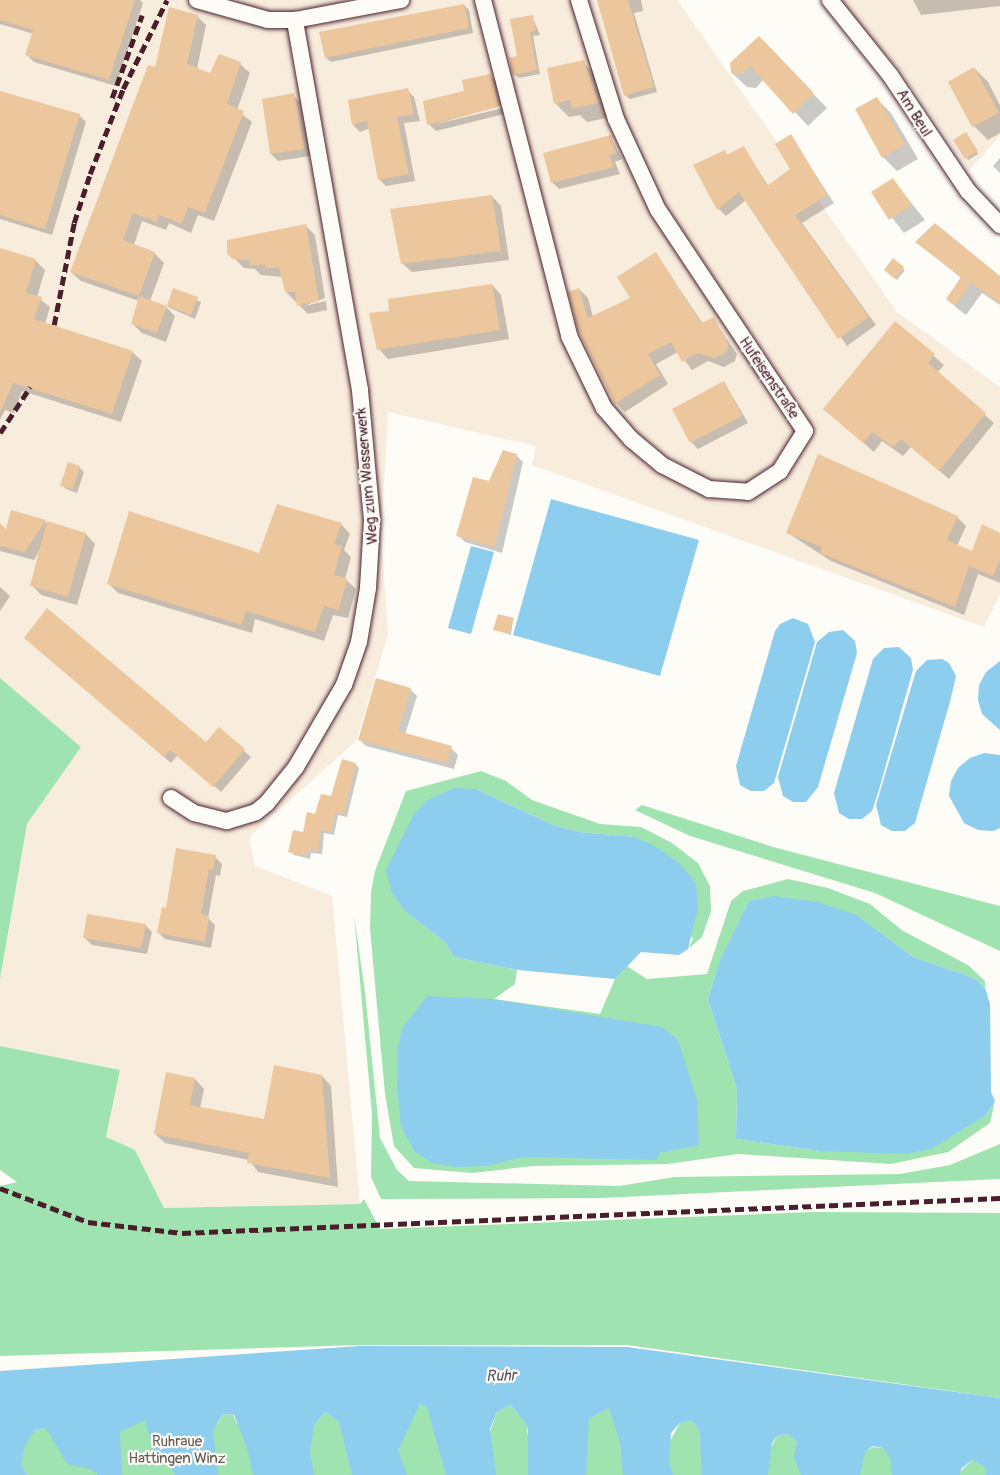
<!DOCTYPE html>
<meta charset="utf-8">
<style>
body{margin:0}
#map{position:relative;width:1000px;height:1475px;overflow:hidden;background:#fdfcf7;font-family:Pangolin,sans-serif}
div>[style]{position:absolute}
.built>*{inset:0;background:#f8ecdc}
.green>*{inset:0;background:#9fe4b0}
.water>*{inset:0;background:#8dcdee}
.shadow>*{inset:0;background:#0003}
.building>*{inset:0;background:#ecc69c}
.roads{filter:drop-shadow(0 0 2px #4a1f2b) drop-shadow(0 0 2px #4a1f2b)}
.street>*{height:16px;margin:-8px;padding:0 8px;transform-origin:8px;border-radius:8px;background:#fdfcf7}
.rail>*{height:4.5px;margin-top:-2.25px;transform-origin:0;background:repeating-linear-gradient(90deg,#4a1f2b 0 9px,transparent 0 13.5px)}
span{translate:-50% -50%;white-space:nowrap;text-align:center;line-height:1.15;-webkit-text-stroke:4.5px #fdfcf7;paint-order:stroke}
.street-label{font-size:15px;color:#4a1f2b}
.park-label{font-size:15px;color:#645a53}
.water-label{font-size:16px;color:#5e5366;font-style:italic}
</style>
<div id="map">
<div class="built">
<div style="clip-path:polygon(0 0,677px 0,897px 312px,1000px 387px,1000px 594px,984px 627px,532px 465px,536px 446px,388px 412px,381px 536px,388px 635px,356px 741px,249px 837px,255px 866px,332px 896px,360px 1204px,164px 1208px,135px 1150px,106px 1138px,120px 1070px,0 1046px,0 979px,27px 824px,81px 747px,0 678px)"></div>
<div style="clip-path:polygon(838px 0,1000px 0,1000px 136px,969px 170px,899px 69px)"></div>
</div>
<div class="green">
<div style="clip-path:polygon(0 678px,81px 747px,27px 824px,0 979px)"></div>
<div style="clip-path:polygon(481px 771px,506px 781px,532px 800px,600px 824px,641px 827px,672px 843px,698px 863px,710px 886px,711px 911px,702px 937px,688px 949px,693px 939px,634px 837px,579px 832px,553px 825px,476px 789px,413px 817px,403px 841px,407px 913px,445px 942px,454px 957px,517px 970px,515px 984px,494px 999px,600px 1014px,615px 979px,627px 966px,647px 979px,707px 974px,731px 901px,743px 891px,788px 879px,828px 888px,870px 904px,903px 931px,968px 965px,985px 981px,985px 988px,974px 978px,913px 957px,857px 915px,749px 901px,720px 961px,708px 1000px,737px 1089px,736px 1139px,820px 1151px,986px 1115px,995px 1101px,990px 1123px,948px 1152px,891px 1164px,738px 1154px,668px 1164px,533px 1166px,472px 1173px,414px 1168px,394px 1146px,385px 1094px,370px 929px,371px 892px,375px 871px,406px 791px)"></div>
<div style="clip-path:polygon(642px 805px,773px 847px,1000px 906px,1000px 951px,875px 893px,690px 836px,635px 810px)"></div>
<div style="clip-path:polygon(354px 915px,365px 992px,380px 1138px,397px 1170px,409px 1181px,619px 1186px,675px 1177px,900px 1174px,950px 1165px,1000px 1144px,1000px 1179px,601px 1198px,381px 1199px,371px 1177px,372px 1114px)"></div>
<div style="clip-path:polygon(0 1046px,120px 1070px,106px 1137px,135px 1150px,164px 1208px,360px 1204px,364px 1199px,380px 1229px,813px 1212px,1000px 1213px,1000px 1398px,627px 1345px,361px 1345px,0 1356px,0 1186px,17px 1182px,0 1170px)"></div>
<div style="clip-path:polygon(420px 1404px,427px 1408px,435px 1430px,490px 1432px,497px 1412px,511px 1405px,528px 1427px,527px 1433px,586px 1436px,589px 1419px,609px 1408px,670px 1441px,680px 1423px,692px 1421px,699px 1430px,700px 1444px,769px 1451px,777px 1436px,788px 1434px,797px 1440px,796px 1453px,865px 1452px,873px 1447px,883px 1448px,891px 1458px,961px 1471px,972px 1460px,1000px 1475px,0 1475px,34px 1431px,46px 1428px,145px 1420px,218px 1423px,223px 1414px,233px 1415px,237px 1424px,314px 1425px,325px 1412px,339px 1422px,406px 1429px)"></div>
</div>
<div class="water">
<div style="clip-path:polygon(551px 499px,699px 540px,660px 676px,513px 635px)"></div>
<div style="clip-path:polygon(471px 546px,494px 552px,471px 634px,448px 628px)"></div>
<div style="clip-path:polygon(793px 618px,808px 624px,815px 642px,774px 783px,764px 791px,751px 791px,740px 785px,736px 766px,775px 631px,780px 624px)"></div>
<div style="clip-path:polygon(843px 630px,855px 641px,857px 653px,818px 787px,806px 802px,793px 802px,783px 796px,778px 777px,817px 642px,829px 632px)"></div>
<div style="clip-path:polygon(899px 647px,911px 658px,913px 670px,878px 793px,872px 811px,862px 819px,849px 819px,839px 813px,834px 793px,873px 659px,884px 648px)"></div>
<div style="clip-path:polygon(942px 659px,949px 663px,956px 676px,951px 698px,915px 823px,905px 831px,892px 831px,881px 825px,876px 805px,916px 671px,927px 660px)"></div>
<div style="clip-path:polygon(1000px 661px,1000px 730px,982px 714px,978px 700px,979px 685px,986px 672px)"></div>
<div style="clip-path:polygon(984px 753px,1000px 755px,1000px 828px,993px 831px,978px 830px,964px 823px,949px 796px,951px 781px,958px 768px,970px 758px)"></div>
<div style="clip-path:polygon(454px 788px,476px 789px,553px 825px,579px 832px,634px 837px,655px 846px,679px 863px,696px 883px,698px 908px,688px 949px,679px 955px,641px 952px,615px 979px,518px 970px,454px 957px,445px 942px,407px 913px,392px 893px,386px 870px,413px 816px,426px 801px)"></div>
<div style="clip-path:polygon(774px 896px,817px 902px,857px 915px,913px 957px,974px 978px,985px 988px,990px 1004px,991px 1092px,995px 1101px,986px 1115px,931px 1149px,906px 1154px,820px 1151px,736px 1139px,737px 1089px,708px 1000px,720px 960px,749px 901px)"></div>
<div style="clip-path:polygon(427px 996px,493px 999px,662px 1027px,678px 1040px,697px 1099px,699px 1145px,659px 1153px,657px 1160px,522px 1157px,486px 1166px,456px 1167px,432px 1163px,414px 1151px,401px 1126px,397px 1087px,398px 1046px,403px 1027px)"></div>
<div style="clip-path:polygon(360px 1346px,627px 1347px,1000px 1398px,1000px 1475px,986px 1475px,985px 1467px,972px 1460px,961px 1469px,960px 1475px,892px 1475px,890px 1458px,883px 1448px,873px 1446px,865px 1452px,860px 1475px,801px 1475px,794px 1457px,797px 1441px,788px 1434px,777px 1436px,772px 1443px,768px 1475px,702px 1475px,699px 1430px,692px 1421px,680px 1423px,671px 1433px,669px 1462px,673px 1475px,623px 1475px,620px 1442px,609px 1408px,589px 1419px,586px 1475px,528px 1475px,528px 1427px,511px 1405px,497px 1412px,490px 1429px,496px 1475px,446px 1475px,427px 1408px,420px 1404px,398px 1450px,407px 1475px,352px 1475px,339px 1422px,325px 1412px,314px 1425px,310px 1452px,314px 1475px,253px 1475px,247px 1448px,234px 1415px,223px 1414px,213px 1430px,218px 1475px,175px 1475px,167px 1460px,153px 1450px,145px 1420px,120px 1432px,122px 1475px,98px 1475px,90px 1469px,67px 1464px,46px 1428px,34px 1431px,24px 1449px,21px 1466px,27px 1475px,0 1475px,0 1371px)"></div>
</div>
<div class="shadow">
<div style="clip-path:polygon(0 0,140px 0,143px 3px,116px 86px,34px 62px,27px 55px,34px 34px,0 24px)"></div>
<div style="clip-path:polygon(598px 0,641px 0,643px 11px,634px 13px,657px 92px,630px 99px,625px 95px)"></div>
<div style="clip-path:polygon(913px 0,1000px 0,1000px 6px,921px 15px)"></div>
<div style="clip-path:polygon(464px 5px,469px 10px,473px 33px,331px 62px,326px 58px)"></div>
<div style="clip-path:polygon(197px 16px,206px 25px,197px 69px,211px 75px,240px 64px,250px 73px,237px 110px,252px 122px,214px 221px,198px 215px,191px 233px,169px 223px,166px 230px,142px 221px,134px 245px,154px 253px,164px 263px,150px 301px,166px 307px,175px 316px,166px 342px,142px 333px,132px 323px,139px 301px,81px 281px,71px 272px,156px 69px)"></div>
<div style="clip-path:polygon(532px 16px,540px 35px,533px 36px,540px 74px,519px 78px,514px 74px)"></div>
<div style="clip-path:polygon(759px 38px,827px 108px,808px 126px,764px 79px,756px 88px,747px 87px,732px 73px)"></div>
<div style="clip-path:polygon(583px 62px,597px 76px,611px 117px,587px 122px,580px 115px,569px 117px,555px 103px)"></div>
<div style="clip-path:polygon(974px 68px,988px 82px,1000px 105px,1000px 133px,988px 140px,974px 126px)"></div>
<div style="clip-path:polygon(491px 76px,498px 83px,502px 105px,432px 125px,503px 108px,504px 114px,436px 131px,429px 124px)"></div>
<div style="clip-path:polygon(407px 90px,414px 97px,420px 121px,404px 123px,415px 181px,386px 186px,379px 179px,370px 128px,360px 132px,353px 125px)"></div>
<div style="clip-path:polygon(0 92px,79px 115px,86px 122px,52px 235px,0 219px)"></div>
<div style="clip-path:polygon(293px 95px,300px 102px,310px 156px,278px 161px,271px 154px)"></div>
<div style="clip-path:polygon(877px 99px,891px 113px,918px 159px,897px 171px,883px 157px)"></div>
<div style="clip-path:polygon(610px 136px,622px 159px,615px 162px,620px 174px,559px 189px,552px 182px)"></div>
<div style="clip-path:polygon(790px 136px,834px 203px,802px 223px,876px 325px,847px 346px,746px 200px,726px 216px,719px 209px,724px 152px,729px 156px,744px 148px,769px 187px,792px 169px)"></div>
<div style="clip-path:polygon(967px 136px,978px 154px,968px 160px,955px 141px)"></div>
<div style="clip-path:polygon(1000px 158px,1000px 173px,993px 166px)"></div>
<div style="clip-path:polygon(893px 180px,925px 220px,904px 233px,873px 193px)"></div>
<div style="clip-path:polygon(492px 196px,501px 206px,509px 260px,412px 272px,402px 263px)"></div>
<div style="clip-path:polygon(306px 226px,315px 235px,325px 298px,304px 306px,326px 301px,327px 310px,308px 314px,286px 292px,283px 277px,261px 275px,255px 269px,244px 268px,229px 253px)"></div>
<div style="clip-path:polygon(917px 242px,1000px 276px,1000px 305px,982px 293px,966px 315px,958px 309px,948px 299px,961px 278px)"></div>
<div style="clip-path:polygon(0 250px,36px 261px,45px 270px,37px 297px,50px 307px,45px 324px,132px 352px,142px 361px,121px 422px,22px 391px,14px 413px,5px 410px,0 420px)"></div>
<div style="clip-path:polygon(656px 254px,703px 324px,713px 319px,737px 354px,735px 361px,724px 367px,708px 361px,692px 370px,678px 352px,656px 364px,668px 384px,625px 412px,616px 403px,580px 330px,579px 289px,588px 298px,593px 317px,632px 299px)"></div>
<div style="clip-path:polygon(893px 260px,905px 270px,897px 280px,886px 269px)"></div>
<div style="clip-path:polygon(492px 285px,501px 295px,509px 339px,388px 359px,379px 349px)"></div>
<div style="clip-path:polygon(174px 290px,201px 302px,195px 319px,168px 307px)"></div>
<div style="clip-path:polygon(895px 323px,944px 365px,937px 373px,994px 423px,949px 479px,911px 447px,903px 456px,882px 441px,874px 452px,825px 409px)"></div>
<div style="clip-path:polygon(724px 382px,748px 423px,698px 449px,691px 442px)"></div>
<div style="clip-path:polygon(516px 455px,523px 462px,502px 553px,465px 542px,458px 535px,490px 483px,494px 470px,499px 471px)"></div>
<div style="clip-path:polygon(79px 467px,84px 472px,77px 493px,66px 489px,62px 485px)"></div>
<div style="clip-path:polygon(957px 517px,966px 526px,957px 546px,973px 553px,1000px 534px,1000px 583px,978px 574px,964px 615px,831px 561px,788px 533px)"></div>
<div style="clip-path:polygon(45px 522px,86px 534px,95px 544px,77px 605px,41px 595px,32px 585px,41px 548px,34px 560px,0 551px,0 525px,7px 531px)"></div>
<div style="clip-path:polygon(341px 524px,350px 534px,344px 550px,351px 557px,345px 579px,356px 589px,348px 618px,333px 615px,324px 641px,255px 619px,252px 633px,118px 593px,108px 583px,260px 555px)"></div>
<div style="clip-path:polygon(0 587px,10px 596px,0 611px)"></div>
<div style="clip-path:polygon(513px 620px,511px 635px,495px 629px)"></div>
<div style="clip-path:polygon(33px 644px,207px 744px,219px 729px,251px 757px,221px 792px,178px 755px,171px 763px)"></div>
<div style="clip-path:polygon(410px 689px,417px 696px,405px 735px,451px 748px,458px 755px,454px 769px,366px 746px,359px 739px)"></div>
<div style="clip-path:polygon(355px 764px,359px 768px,347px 817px,338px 815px,334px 835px,324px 833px,322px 854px,311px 853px,310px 859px,294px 855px,290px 851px)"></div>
<div style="clip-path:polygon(215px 857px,222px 864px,220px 876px,216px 875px,208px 918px,215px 925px,211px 948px,165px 939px,158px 932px,167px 909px)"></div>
<div style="clip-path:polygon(145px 925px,152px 932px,147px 954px,92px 945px,85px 938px)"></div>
<div style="clip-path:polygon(322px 1076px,331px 1086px,338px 1187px,258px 1172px,249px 1160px,165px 1143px,155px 1134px,195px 1079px,204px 1089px,200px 1108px,265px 1120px)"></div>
</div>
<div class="building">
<div style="clip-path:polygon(0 0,135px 0,109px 80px,25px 55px,33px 30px,0 20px)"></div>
<div style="clip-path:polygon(597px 0,628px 0,654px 87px,624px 96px)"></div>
<div style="clip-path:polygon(464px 4px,469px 28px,325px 58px,319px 32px)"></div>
<div style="clip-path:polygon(169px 7px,198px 15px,187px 64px,210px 73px,219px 54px,241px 62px,227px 104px,244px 111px,205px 213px,188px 207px,182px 224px,159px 215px,157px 222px,133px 213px,123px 240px,155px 252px,139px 296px,70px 272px,148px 65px,155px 67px)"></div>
<div style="clip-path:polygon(533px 15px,536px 31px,530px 32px,537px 70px,513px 75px,509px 58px,517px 56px,510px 19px)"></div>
<div style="clip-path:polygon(759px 36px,814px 93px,793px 114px,750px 66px,742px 74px,731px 73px,730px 63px)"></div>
<div style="clip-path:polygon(584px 60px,598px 103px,572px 109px,570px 100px,554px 104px,547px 68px)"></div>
<div style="clip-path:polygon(974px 67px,999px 113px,972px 127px,948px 82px)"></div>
<div style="clip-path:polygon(491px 74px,498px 107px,427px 125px,423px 101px,464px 91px,462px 80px)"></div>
<div style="clip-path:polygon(408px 88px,414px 114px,397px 117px,409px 174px,378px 180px,367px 121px,352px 125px,348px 100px)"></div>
<div style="clip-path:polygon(0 91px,80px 114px,45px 229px,0 215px)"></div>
<div style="clip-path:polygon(294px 93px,304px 149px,270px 154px,262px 99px)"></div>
<div style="clip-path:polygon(877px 97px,905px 144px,882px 158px,855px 109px)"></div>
<div style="clip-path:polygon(966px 132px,978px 151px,965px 159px,953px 140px)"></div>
<div style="clip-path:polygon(791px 134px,828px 195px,795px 215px,869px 317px,838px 339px,739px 192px,717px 210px,693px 165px,725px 150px,727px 155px,744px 146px,767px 186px,790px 169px,775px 144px)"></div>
<div style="clip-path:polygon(611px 135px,616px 153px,609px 155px,614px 167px,551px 183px,543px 153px)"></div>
<div style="clip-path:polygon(893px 178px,912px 205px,889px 220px,871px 192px)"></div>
<div style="clip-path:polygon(492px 195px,501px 251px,401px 264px,390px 209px)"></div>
<div style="clip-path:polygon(935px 223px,1000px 276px,1000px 303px,971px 283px,955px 306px,946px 299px,961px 277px,915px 242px)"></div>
<div style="clip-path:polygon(306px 224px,319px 301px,297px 306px,295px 292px,285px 292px,279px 267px,265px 269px,265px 264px,250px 266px,249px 260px,233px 259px,227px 254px,227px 240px)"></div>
<div style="clip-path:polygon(0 248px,36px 259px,26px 293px,42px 297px,34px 319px,133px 351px,112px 414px,13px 383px,0 413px)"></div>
<div style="clip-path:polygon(656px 252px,701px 323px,714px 317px,728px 344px,727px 352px,714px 358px,698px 353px,682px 362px,671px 342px,648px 354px,660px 375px,615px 404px,578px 330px,568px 292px,579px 288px,588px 318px,630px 298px,617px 277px)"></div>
<div style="clip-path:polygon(893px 258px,904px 267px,895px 279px,884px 270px)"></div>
<div style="clip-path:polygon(492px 284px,500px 330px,377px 350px,369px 313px,389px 311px,388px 299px)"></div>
<div style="clip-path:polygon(173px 288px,198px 297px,191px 315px,167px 306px)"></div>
<div style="clip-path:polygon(139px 296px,167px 306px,157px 333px,131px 324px)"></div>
<div style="clip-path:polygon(895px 321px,935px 354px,928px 363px,986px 413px,939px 471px,901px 439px,893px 447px,872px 432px,863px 443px,823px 409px)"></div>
<div style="clip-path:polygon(724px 381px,742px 416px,690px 443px,672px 409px)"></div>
<div style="clip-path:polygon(503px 450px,517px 454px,495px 547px,456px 536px,473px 477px,489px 481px)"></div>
<div style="clip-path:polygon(818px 454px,958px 516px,947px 540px,972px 551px,982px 524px,1000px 533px,1000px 560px,993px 576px,969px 566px,955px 607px,820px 553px,822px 547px,786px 533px)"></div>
<div style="clip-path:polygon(68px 462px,80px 466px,73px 489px,60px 486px)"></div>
<div style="clip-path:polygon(277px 504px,342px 523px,334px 544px,342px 546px,334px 575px,347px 578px,339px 610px,324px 606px,315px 632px,246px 611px,242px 625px,107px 584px,129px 511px,259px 553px)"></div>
<div style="clip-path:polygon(11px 510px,46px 520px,25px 552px,0 546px,0 523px,6px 529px)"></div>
<div style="clip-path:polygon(47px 521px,86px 533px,68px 597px,30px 586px)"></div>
<div style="clip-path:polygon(47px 608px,206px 742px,219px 727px,245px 749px,213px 787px,170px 750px,164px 757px,24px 638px)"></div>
<div style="clip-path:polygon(498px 614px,514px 618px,509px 634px,493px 630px)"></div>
<div style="clip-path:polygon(376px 678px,411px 688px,398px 731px,452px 746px,447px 763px,358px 740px)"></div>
<div style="clip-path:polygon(342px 759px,356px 763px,344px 814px,335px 812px,331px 832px,321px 830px,318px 851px,308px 850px,306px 856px,288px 852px,293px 830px,303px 832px,307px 812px,315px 814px,321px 794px,331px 796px)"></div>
<div style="clip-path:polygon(176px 848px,216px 855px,213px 870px,209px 869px,201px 914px,209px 916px,205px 942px,157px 933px,162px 907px,166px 908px)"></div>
<div style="clip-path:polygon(87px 914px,146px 924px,141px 948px,83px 938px)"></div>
<div style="clip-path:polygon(274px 1065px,322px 1075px,330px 1178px,247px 1163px,249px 1153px,154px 1134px,166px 1072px,195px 1078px,190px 1105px,264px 1119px)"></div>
</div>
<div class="roads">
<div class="street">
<div style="left:197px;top:0;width:74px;rotate:15.7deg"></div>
<div style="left:268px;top:20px;width:27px"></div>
<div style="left:295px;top:20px;width:108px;rotate:-10.7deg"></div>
<div style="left:483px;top:0;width:347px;rotate:75.6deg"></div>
<div style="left:569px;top:336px;width:80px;rotate:64.1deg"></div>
<div style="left:604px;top:408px;width:41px;rotate:48.9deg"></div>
<div style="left:631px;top:439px;width:40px;rotate:40deg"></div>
<div style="left:662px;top:465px;width:53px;rotate:27.1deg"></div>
<div style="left:709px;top:489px;width:39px;rotate:4deg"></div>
<div style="left:748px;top:492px;width:38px;rotate:-33deg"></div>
<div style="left:780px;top:471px;width:47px;rotate:-58deg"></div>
<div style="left:805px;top:431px;width:265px;rotate:-123.6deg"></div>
<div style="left:658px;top:210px;width:100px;rotate:-114.8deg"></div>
<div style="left:616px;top:119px;width:125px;rotate:-107.3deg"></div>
<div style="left:830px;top:0;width:96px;rotate:51.3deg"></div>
<div style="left:890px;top:75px;width:140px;rotate:56.1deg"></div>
<div style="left:968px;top:191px;width:47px;rotate:46.7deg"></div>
<div style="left:171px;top:798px;width:27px;rotate:33deg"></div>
<div style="left:194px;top:813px;width:34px;rotate:14deg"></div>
<div style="left:227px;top:821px;width:30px;rotate:-17deg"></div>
<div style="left:256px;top:812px;width:14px;rotate:-39deg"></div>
<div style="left:267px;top:803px;width:46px;rotate:-51.1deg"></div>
<div style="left:296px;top:767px;width:95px;rotate:-59.7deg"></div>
<div style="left:344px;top:685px;width:46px;rotate:-70.8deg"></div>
<div style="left:359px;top:642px;width:55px;rotate:-80.5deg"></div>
<div style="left:368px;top:588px;width:68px;rotate:-86.6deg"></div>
<div style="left:372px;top:520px;width:131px;rotate:-95.3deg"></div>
<div style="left:360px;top:390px;width:376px;rotate:-100deg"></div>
</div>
</div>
<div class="rail">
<div style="left:112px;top:98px;width:88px;rotate:-70.1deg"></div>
<div style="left:54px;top:325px;width:104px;rotate:-78.9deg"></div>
<div style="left:74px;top:223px;width:52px;rotate:-71.9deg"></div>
<div style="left:90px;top:174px;width:91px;rotate:-68.8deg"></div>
<div style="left:123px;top:89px;width:99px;rotate:-63.7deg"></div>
<div style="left:0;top:433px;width:55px;rotate:-56.9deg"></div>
<div style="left:0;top:1188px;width:94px;rotate:21.1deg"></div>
<div style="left:88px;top:1222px;width:95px;rotate:6.7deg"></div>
<div style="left:182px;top:1233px;width:819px;rotate:-2.45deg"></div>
</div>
<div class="street-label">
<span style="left:914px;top:113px;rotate:58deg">Am Beul</span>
<span style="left:769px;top:378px;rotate:56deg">Hufeisenstraße</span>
<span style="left:367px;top:476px;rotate:-95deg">Weg zum Wasserwerk</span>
</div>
<div class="park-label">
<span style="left:177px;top:1450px">Ruhraue<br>Hattingen Winz</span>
</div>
<div class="water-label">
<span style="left:501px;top:1376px;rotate:-2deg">Ruhr</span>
</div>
</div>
